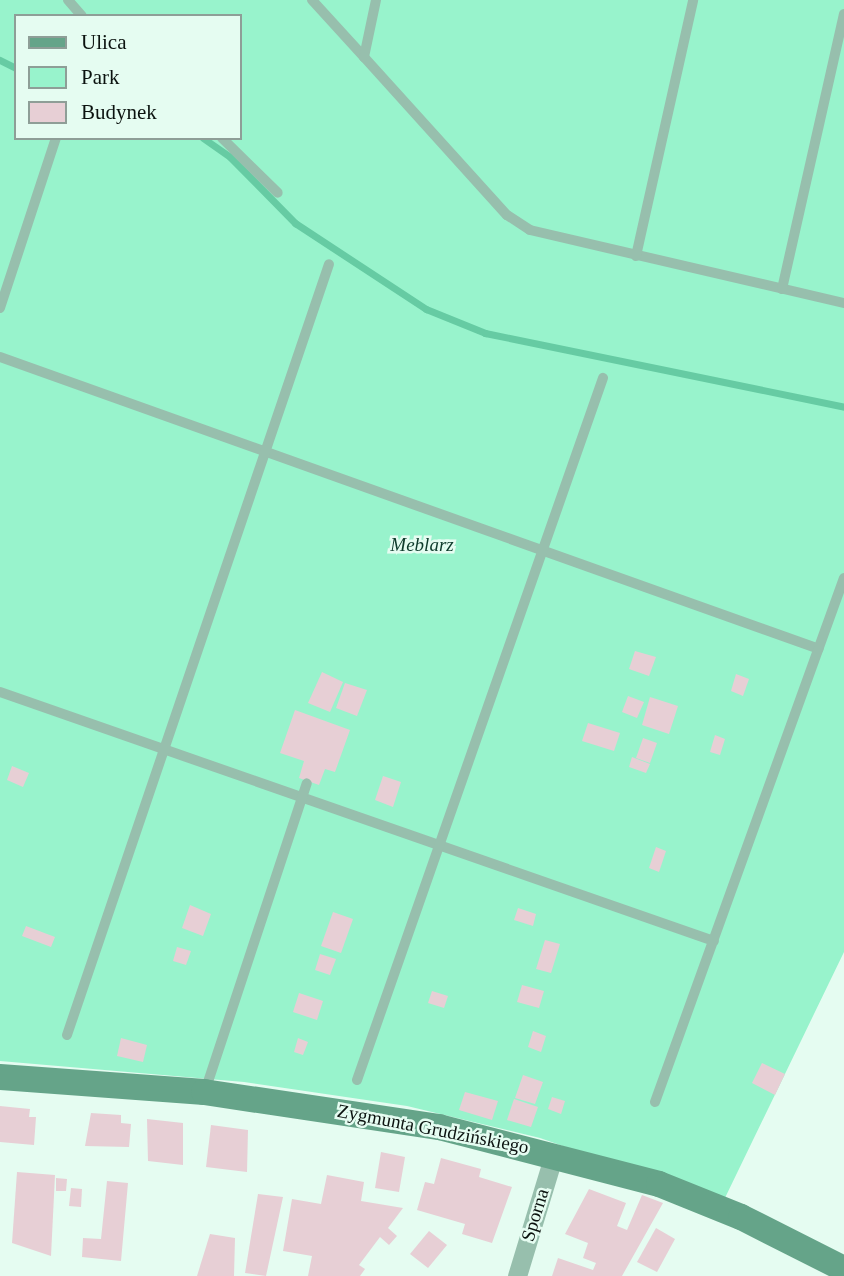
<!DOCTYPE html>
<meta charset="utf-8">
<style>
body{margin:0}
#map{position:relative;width:844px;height:1276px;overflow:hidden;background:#e5fcf1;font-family:Georgia,serif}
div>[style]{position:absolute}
.green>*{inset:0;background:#98f3cc}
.stream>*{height:7px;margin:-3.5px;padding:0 3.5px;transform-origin:3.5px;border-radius:3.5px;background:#66cba3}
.building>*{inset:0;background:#e7cfd5}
.lane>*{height:10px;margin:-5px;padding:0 5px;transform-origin:5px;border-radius:5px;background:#97bfad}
.street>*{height:19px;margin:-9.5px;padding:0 9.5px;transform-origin:9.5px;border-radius:9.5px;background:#97bfad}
.secondary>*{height:26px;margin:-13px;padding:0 13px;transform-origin:13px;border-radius:13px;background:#65a489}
span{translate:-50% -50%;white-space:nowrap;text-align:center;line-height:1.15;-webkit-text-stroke:5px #e5fcf1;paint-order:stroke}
.park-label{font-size:19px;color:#0e3b2b;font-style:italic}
.street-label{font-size:19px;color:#0b120f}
.legend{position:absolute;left:14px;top:14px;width:228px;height:126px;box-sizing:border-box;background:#e5fcf1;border:2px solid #8e9e97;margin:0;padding:9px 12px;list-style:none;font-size:21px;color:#0b120f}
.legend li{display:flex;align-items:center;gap:14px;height:35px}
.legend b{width:35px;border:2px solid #8e9e97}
</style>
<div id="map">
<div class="green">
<div style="clip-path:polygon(evenodd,0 0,844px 0,844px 952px,723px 1202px,540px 1138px,407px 1106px,244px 1082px,0 1061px,0 0,16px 16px,240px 16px,240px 138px,16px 138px,16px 16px)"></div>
</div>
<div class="stream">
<div style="left:0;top:60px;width:18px;rotate:27deg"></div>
<div style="left:203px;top:138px;width:33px;rotate:35deg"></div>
<div style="left:230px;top:157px;width:93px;rotate:45.4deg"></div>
<div style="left:295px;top:223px;width:157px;rotate:33.3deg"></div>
<div style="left:426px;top:309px;width:64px;rotate:22.1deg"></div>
<div style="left:485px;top:333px;width:367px;rotate:11.6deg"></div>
</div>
<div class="building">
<div style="clip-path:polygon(635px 651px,656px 657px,649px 676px,629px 669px)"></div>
<div style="clip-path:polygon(322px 672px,343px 682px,330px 712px,308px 703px)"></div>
<div style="clip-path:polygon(736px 674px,749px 679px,743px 696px,731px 691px)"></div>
<div style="clip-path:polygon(345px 683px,367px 690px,357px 716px,336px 708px)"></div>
<div style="clip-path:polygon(628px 696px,644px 702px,637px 718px,622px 712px)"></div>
<div style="clip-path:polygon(650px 697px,678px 706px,669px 734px,642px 725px)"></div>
<div style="clip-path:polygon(295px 710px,350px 730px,335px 772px,325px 769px,319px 785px,299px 778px,304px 761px,280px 753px)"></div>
<div style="clip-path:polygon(588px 723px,620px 733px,614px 751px,582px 741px)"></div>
<div style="clip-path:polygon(715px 735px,725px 739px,720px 755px,710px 752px)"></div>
<div style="clip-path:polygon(643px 738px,657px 743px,650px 763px,636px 758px)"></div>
<div style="clip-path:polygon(632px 757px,650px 764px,646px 773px,629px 767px)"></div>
<div style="clip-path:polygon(12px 766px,29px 773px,23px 787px,7px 780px)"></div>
<div style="clip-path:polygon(383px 776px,401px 782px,393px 807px,375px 800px)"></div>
<div style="clip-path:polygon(656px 847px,666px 851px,659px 872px,649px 868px)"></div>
<div style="clip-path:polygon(190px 905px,211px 914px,203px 936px,182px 928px)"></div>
<div style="clip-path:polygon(518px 908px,536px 914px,533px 926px,514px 920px)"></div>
<div style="clip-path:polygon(333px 912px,353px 919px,341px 953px,321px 946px)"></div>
<div style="clip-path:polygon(26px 926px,55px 937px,51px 947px,22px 936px)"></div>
<div style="clip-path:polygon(545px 940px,560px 944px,551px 973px,536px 969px)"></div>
<div style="clip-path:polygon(177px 947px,191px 951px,186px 965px,173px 961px)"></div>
<div style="clip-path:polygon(320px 954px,336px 959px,330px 975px,315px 970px)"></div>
<div style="clip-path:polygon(522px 985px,544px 991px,539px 1008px,517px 1002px)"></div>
<div style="clip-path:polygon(432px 991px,448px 996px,444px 1008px,428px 1003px)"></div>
<div style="clip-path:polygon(299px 993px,323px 1001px,317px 1020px,293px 1012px)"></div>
<div style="clip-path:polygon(533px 1031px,546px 1036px,541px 1052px,528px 1047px)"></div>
<div style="clip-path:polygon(121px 1038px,147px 1045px,143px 1062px,117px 1056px)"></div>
<div style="clip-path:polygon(298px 1038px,308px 1042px,303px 1055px,294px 1052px)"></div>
<div style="clip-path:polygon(762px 1063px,785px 1074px,775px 1095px,752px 1083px)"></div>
<div style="clip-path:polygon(523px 1075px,543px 1082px,535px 1104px,515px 1098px)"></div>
<div style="clip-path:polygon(465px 1092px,498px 1101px,492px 1120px,459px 1110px)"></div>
<div style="clip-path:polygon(552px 1097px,565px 1101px,561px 1114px,548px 1109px)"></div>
<div style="clip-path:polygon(514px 1099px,538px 1107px,531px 1127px,507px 1120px)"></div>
<div style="clip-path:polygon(0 1106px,30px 1109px,29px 1117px,36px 1117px,34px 1145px,0 1142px)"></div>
<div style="clip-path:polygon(91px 1113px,121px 1115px,121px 1123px,131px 1124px,129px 1147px,85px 1146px)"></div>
<div style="clip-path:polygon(147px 1119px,183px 1123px,183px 1165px,148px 1161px)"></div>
<div style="clip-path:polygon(211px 1125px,248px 1130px,247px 1172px,206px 1167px)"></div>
<div style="clip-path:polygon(381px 1152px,405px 1157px,399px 1192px,375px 1188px)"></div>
<div style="clip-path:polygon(441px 1158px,481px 1169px,479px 1177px,512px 1187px,492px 1243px,462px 1234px,465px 1224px,417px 1210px,425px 1182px,434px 1184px)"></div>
<div style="clip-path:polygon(17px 1172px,55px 1175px,51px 1256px,12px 1243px)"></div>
<div style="clip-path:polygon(327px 1175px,364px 1182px,361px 1201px,403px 1208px,388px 1228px,397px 1236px,389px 1245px,380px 1237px,359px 1265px,365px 1269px,360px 1276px,308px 1276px,312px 1256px,283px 1251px,292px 1199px,321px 1204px)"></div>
<div style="clip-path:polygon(56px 1178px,67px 1179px,66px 1191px,56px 1191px)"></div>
<div style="clip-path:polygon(107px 1181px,128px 1183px,121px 1261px,82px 1257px,83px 1238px,101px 1239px)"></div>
<div style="clip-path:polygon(71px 1188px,82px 1189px,81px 1207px,69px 1206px)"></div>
<div style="clip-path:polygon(589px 1189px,626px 1203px,617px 1226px,627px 1230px,642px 1195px,663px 1203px,622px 1276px,552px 1276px,558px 1258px,593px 1270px,596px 1263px,583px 1258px,588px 1243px,565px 1234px)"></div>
<div style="clip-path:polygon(258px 1194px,283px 1197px,266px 1276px,245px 1273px)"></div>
<div style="clip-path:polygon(656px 1228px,675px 1239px,657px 1272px,637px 1262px)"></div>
<div style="clip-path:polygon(429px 1231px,447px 1245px,428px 1268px,410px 1254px)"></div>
<div style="clip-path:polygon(210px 1234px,235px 1238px,234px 1276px,197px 1276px)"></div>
</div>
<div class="lane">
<div style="left:68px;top:0;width:21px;rotate:49deg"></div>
<div style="left:312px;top:0;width:77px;rotate:47.6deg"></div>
<div style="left:364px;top:57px;width:58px;rotate:-78.1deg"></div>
<div style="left:364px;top:57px;width:213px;rotate:47.9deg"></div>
<div style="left:507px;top:215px;width:27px;rotate:33deg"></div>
<div style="left:530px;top:230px;width:322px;rotate:13.1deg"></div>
<div style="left:222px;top:138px;width:78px;rotate:44.5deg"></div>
<div style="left:636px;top:256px;width:262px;rotate:-77.4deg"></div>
<div style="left:782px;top:289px;width:282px;rotate:-77.3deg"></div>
<div style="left:0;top:308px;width:179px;rotate:-71.8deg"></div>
<div style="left:0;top:357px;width:869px;rotate:19.62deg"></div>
<div style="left:0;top:692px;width:756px;rotate:19.23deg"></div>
<div style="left:67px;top:1035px;width:814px;rotate:-71.23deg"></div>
<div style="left:357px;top:1080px;width:744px;rotate:-70.69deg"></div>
<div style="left:205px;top:1091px;width:324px;rotate:-71.7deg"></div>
<div style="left:655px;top:1102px;width:557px;rotate:-70.17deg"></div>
</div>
<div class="street">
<div style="left:517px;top:1276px;width:127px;rotate:-73.1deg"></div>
</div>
<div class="secondary">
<div style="left:0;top:1077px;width:205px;rotate:4.2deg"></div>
<div style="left:204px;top:1092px;width:238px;rotate:8.5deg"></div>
<div style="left:439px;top:1127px;width:227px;rotate:14.5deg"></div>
<div style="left:659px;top:1184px;width:88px;rotate:21.9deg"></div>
<div style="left:741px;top:1217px;width:115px;rotate:26.8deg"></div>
</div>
<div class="park-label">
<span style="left:422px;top:545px">Meblarz</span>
</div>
<div class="street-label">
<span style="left:433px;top:1129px;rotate:11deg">Zygmunta Grudzińskiego</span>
<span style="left:535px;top:1215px;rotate:-73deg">Sporna</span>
</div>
<ul class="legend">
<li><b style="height:9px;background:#65a489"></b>Ulica</li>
<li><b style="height:19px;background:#98f3cc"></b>Park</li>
<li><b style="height:19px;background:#e7cfd5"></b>Budynek</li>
</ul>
</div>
